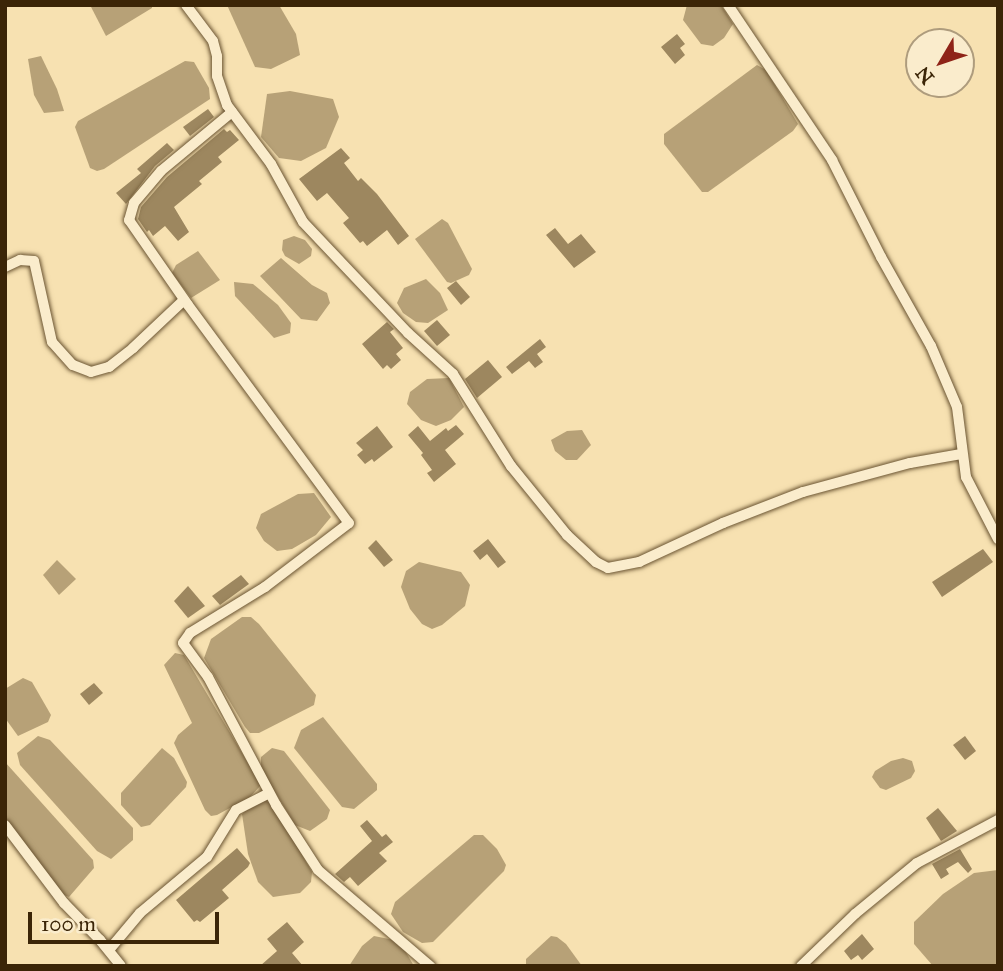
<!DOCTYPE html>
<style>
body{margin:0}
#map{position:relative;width:1003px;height:971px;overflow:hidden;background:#f7e1b1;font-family:"IM FELL Great Primer",serif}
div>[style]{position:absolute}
.water>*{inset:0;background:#b7a177}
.building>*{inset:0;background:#9d875f}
.roads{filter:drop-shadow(0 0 2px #6a5432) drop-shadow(0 0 2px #6a5432)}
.street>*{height:10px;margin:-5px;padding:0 5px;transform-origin:5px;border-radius:5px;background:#faeccc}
span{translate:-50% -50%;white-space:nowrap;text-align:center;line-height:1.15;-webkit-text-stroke:6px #faeccc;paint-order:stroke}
.frame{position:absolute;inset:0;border:7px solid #3b2507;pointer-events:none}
.north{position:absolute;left:905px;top:28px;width:70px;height:70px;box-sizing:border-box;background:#faeccc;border:2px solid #ae9c7d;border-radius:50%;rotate:231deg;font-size:19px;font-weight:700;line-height:28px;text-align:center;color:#3b2507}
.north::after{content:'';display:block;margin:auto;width:24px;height:32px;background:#8f2418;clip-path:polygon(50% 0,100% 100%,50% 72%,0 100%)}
.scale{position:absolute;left:28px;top:912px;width:191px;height:32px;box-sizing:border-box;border:4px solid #3b2507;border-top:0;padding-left:9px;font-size:21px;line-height:24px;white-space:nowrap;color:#3b2507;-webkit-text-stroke:5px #faeccc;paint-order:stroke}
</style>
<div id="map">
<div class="water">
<div style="clip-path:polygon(90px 5px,152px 5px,152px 8px,106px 36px)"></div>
<div style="clip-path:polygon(227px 5px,279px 5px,296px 34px,300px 55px,271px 69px,255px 67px)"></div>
<div style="clip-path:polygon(687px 5px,721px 5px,733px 24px,724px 38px,713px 46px,701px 44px,683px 20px)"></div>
<div style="clip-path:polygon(41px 56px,57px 89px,64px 111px,44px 113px,34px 95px,28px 59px)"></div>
<div style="clip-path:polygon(185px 61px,194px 62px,209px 88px,210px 99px,104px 169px,97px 171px,90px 168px,75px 127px,78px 121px)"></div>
<div style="clip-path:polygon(757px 65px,766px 70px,798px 124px,793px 131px,708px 192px,702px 192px,664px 144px,664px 134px)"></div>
<div style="clip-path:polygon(290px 91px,333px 99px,339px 117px,326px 148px,301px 161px,279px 158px,261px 137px,267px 94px)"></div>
<div style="clip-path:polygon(442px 219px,448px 223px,472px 269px,469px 275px,451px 283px,447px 282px,415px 239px)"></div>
<div style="clip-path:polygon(294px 236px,305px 240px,312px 249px,311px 256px,299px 264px,285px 256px,282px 250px,283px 240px)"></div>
<div style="clip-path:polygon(198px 251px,220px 280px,191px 298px,172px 273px,176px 265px)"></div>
<div style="clip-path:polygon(281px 258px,312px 285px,327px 293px,330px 303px,317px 321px,301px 319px,260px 276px)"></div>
<div style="clip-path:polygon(426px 279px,440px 293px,448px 310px,428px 323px,416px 322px,403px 313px,397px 303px,404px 288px)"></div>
<div style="clip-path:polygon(234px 282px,253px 284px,278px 305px,291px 323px,290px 333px,274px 338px,235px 296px)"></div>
<div style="clip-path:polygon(449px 378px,464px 407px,451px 420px,436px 426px,421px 420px,407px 404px,410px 392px,427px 379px)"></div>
<div style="clip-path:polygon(582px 430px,591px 445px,577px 460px,566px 460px,555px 451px,551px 440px,567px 431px)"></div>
<div style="clip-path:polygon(314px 493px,331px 517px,316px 535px,292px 549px,277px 551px,264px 541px,256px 528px,261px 514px,298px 494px)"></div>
<div style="clip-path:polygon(57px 560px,76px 579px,59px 595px,43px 575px)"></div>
<div style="clip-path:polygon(419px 562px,461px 572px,470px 585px,465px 606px,442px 625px,432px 629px,422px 624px,410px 609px,401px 587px,406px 571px)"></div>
<div style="clip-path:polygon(242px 617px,251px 617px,259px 624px,316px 695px,314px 705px,259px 733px,250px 733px,245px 727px,204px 658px,211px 639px)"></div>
<div style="clip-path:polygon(175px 653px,184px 655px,261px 785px,250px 797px,217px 815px,211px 816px,205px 810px,174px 743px,178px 735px,192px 723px,164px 665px)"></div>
<div style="clip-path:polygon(23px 678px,32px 682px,51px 715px,48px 722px,18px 736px,5px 718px,5px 689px)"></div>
<div style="clip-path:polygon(323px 717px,377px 784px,377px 790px,354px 809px,342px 807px,294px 748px,301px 730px)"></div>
<div style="clip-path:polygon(38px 736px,50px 740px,133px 828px,133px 840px,111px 859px,97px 851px,20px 765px,17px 753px)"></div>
<div style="clip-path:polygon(162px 748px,174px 758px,187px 782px,186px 787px,150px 825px,141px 827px,121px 805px,121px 793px)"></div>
<div style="clip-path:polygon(272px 748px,284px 751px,330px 810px,327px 819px,310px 831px,295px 825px,261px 769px,261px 757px)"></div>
<div style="clip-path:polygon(903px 758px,912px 761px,915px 771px,911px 778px,886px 790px,880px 788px,872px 777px,875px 771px,891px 761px)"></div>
<div style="clip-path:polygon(5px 762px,93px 860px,94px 868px,69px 897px,64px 895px,5px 818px)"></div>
<div style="clip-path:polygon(265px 800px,274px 806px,312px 872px,311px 882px,300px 893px,273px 897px,258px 882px,248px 854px,242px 814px,247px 809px)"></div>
<div style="clip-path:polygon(474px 835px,483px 835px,497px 849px,506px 865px,504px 871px,433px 942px,422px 943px,403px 932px,391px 914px,395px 902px)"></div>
<div style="clip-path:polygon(998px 870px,998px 966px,933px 966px,914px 944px,914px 922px,943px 894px,974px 873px)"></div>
<div style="clip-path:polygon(374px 936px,394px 940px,404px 949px,414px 966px,349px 966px,362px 946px)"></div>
<div style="clip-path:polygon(551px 936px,557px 937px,566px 944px,582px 966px,526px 966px,526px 959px)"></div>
</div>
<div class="building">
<div style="clip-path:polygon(677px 34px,685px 44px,680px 48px,685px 55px,675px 64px,661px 47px)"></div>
<div style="clip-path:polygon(208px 109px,214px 117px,190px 136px,183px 127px)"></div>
<div style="clip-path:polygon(224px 129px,227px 132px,230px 130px,239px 140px,218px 157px,222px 162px,199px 181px,202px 184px,174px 207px,189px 232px,178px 241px,165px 226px,153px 236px,149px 230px,147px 232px,138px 219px,141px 207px,167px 177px)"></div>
<div style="clip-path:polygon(167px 143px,174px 150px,155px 166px,126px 204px,116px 193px,141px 173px,137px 169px)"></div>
<div style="clip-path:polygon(341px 148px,350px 158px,344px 163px,358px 181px,361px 178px,377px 194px,409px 236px,398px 245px,387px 230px,367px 246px,363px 241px,360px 243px,343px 223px,349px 218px,327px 193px,317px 201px,299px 179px)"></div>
<div style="clip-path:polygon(555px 228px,568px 244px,581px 234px,596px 252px,574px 268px,546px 235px)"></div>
<div style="clip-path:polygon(456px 281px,470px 297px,461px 305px,447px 288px)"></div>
<div style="clip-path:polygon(437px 320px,450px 335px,437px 346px,424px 331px)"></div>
<div style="clip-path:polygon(387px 322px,394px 329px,390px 332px,403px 348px,396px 354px,401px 360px,391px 369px,387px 365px,383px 369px,362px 344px)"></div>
<div style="clip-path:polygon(540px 339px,546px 347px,537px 354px,543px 362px,535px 368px,529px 361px,512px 374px,506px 367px)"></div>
<div style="clip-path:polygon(488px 360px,502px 377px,477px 398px,465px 379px)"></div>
<div style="clip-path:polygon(456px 425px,464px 434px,445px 450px,456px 464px,434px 482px,427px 473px,432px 470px,421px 455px,423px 453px,408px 435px,418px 426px,430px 441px,446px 428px,448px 431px)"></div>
<div style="clip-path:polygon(377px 426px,393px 447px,374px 462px,372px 459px,365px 464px,357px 455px,363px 450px,356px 443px)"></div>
<div style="clip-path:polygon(488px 539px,506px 562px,498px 568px,487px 554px,480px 560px,473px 551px)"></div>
<div style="clip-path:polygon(376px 540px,393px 560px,384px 567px,368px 548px)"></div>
<div style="clip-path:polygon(983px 549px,993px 562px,942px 597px,932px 582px)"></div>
<div style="clip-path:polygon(241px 575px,249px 584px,220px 605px,212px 596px)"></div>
<div style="clip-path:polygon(188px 586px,205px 606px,188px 618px,174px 601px)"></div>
<div style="clip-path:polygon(94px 683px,103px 693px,89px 705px,80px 694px)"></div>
<div style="clip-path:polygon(965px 736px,976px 751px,965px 760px,953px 745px)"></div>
<div style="clip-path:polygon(938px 808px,957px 831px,941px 841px,926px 818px)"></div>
<div style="clip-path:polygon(367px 820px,382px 837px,386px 834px,393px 842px,379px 853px,387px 861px,358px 886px,350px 877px,344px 882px,335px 874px,372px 841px,360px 826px)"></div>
<div style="clip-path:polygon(237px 848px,250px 863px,248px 867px,222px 890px,229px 898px,200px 922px,197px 920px,194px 922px,176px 900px)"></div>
<div style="clip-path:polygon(960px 849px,972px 869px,968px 873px,958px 862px,946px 869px,949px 874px,941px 879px,932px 864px)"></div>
<div style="clip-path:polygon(287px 922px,304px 942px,292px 953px,303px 966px,260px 966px,277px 951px,267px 939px)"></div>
<div style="clip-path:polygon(862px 934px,874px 949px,862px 960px,858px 955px,851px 960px,844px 951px)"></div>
</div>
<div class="roads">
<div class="street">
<div style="left:186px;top:5px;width:45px;rotate:53.1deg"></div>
<div style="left:213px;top:41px;width:16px;rotate:75deg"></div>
<div style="left:217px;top:56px;width:20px;rotate:90deg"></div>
<div style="left:217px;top:76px;width:31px;rotate:71deg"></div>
<div style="left:227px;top:105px;width:74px;rotate:53.3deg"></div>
<div style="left:271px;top:164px;width:66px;rotate:61.1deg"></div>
<div style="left:303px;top:222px;width:153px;rotate:46.6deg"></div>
<div style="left:408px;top:333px;width:61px;rotate:42.3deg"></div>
<div style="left:453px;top:374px;width:109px;rotate:57.8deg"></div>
<div style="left:511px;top:466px;width:89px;rotate:50.9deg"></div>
<div style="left:567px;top:535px;width:40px;rotate:43deg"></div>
<div style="left:596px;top:562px;width:13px;rotate:27deg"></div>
<div style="left:608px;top:568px;width:32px;rotate:-11deg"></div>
<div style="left:639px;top:562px;width:93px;rotate:-24.9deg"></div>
<div style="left:723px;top:523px;width:86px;rotate:-21.2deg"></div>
<div style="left:803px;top:492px;width:111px;rotate:-15.2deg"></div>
<div style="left:910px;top:463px;width:52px;rotate:-10deg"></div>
<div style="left:728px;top:5px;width:187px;rotate:56.1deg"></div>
<div style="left:832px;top:160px;width:109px;rotate:63.2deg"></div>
<div style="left:881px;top:257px;width:102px;rotate:60.7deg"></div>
<div style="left:931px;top:346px;width:66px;rotate:66.9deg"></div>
<div style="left:957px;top:407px;width:71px;rotate:82.7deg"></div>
<div style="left:966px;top:477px;width:70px;rotate:62.7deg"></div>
<div style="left:232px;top:112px;width:92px;rotate:140.3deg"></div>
<div style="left:161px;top:171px;width:42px;rotate:130.2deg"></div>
<div style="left:134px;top:203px;width:18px;rotate:106deg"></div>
<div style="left:129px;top:220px;width:103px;rotate:55.2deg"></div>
<div style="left:188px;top:305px;width:271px;rotate:53.6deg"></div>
<div style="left:349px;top:523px;width:106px;rotate:142.7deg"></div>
<div style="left:265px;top:587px;width:88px;rotate:148.5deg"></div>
<div style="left:190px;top:633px;width:12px;rotate:125deg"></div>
<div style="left:183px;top:643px;width:42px;rotate:53.7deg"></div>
<div style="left:208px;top:677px;width:145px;rotate:62deg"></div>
<div style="left:276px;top:805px;width:77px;rotate:57.1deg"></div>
<div style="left:318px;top:870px;width:148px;rotate:40.6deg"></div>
<div style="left:5px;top:267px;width:17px;rotate:-25deg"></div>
<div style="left:20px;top:260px;width:14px;rotate:4deg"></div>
<div style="left:34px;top:261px;width:83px;rotate:77.5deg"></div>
<div style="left:52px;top:342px;width:31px;rotate:48deg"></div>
<div style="left:73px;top:365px;width:19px;rotate:21deg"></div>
<div style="left:91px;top:372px;width:19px;rotate:-16deg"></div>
<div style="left:109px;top:367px;width:31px;rotate:-38deg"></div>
<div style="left:133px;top:348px;width:70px;rotate:-43.3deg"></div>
<div style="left:5px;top:825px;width:98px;rotate:52.9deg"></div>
<div style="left:64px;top:903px;width:52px;rotate:45.8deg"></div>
<div style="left:100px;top:940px;width:33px;rotate:51deg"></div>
<div style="left:109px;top:950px;width:48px;rotate:-50deg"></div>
<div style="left:140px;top:913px;width:87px;rotate:-39.9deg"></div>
<div style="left:207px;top:857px;width:55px;rotate:-58.3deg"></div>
<div style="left:236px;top:810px;width:37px;rotate:-27deg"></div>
<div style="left:801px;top:966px;width:75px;rotate:-43.9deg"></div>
<div style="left:855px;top:914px;width:80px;rotate:-39.4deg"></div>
<div style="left:917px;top:863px;width:92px;rotate:-28deg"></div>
</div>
</div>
<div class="frame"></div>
<div class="north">N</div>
<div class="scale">100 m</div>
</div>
